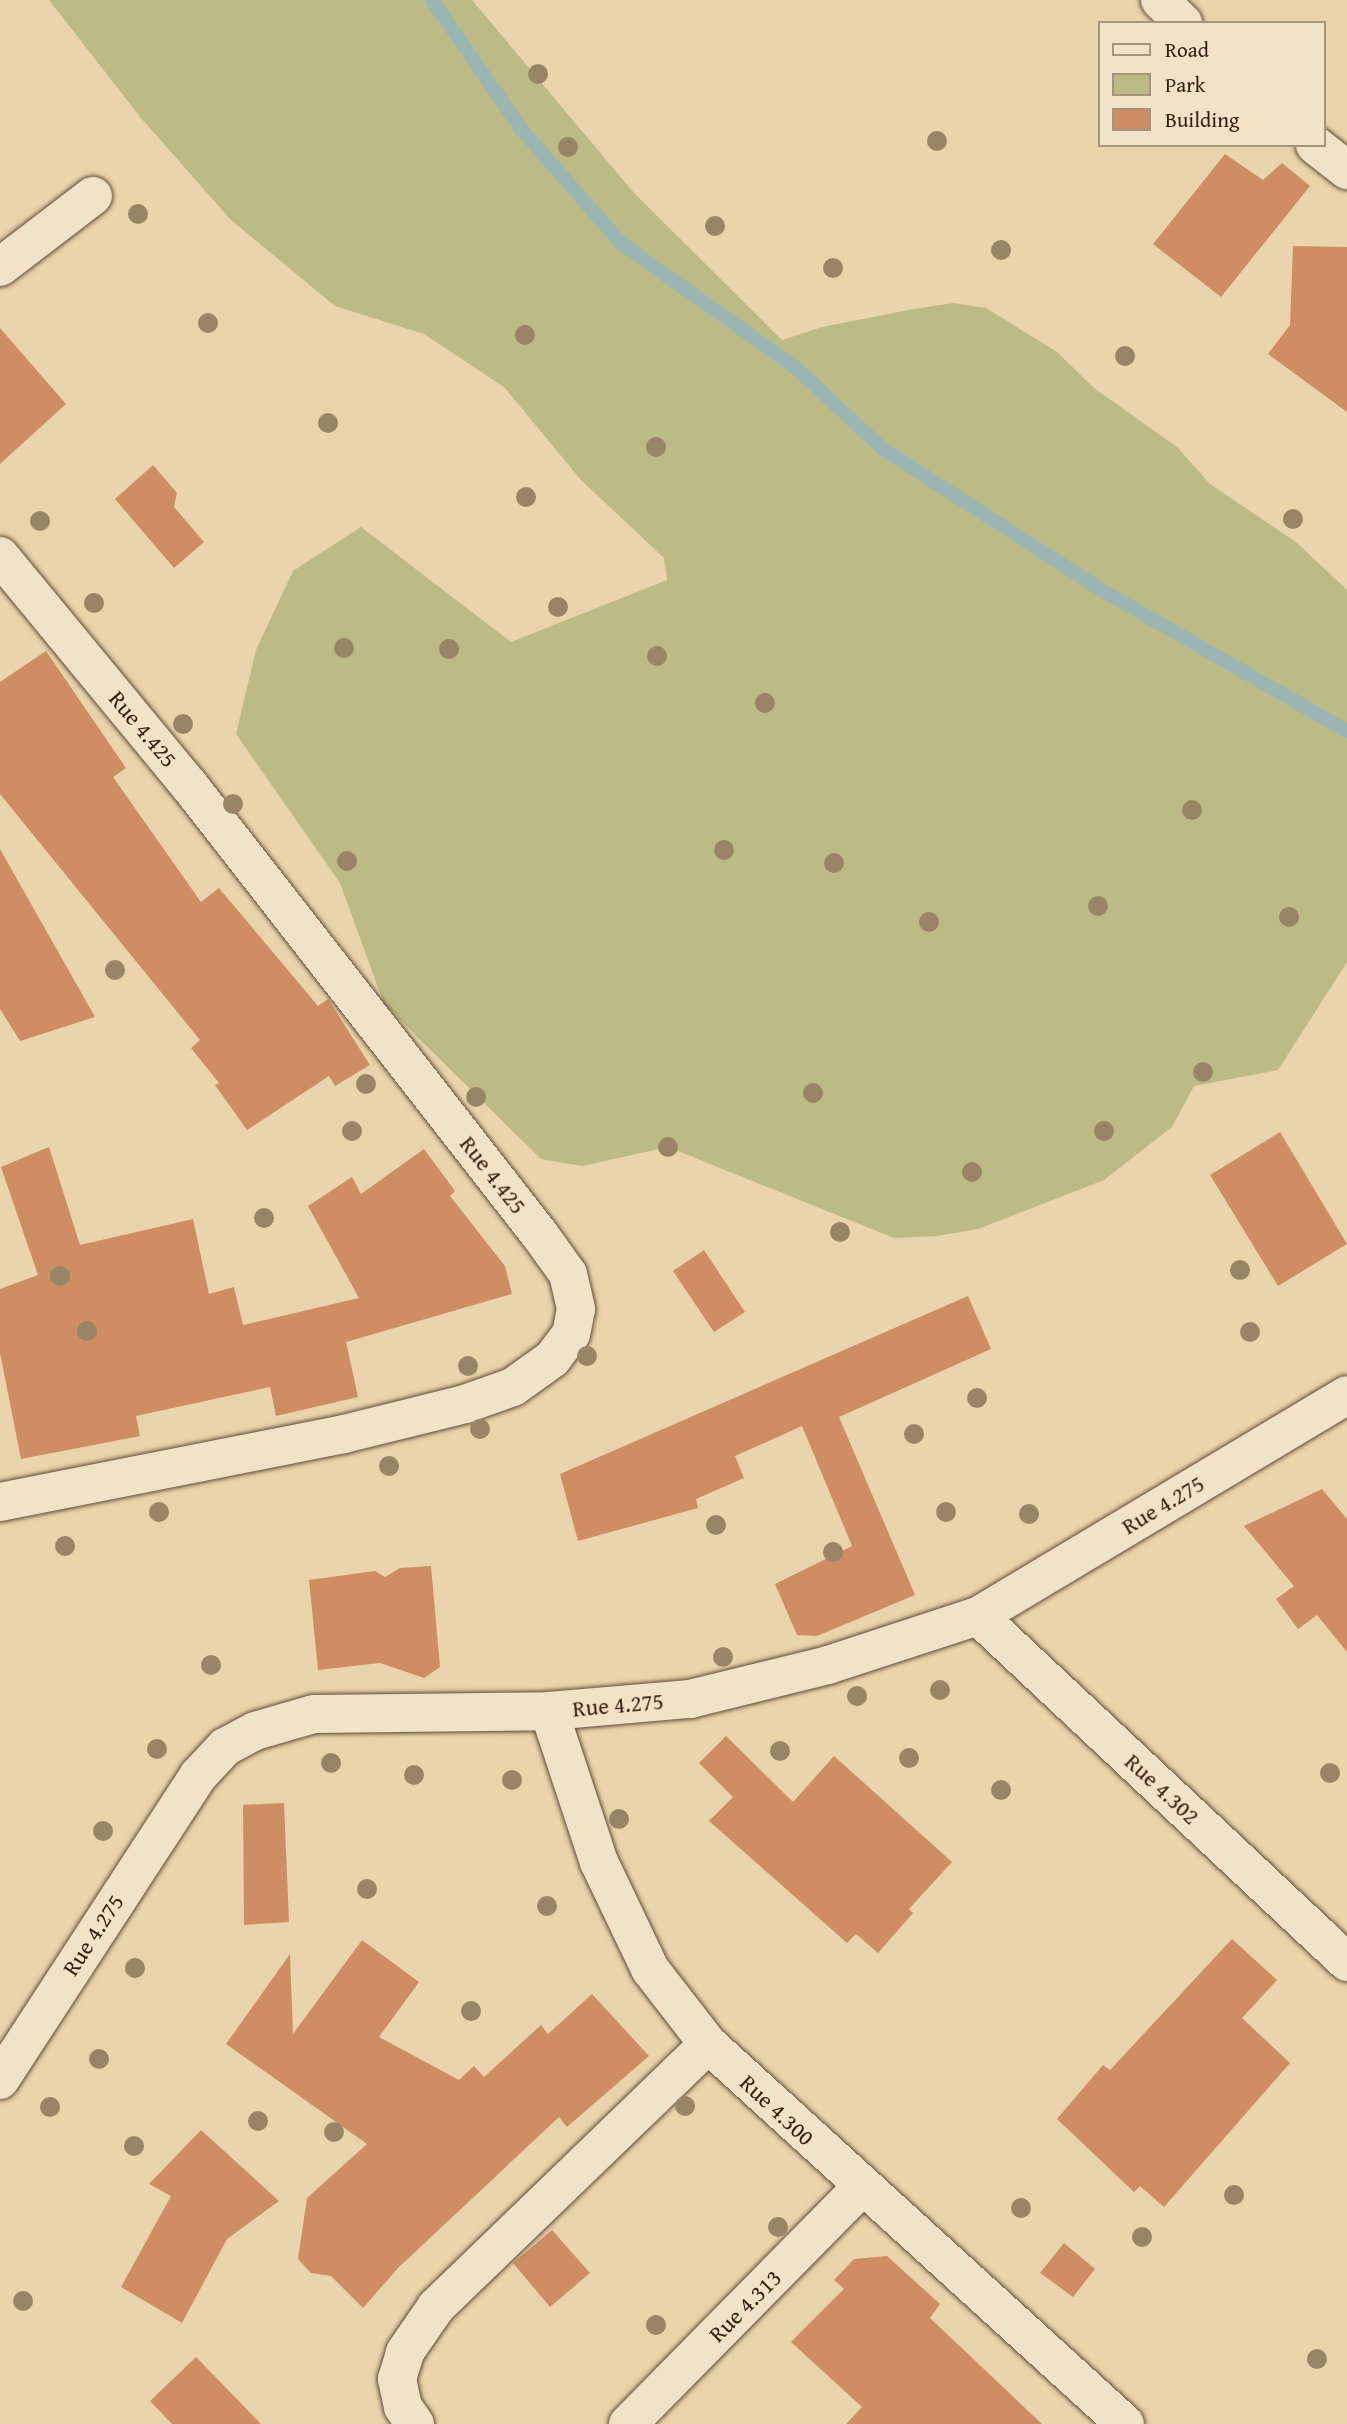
<!DOCTYPE html>
<style>
body{margin:0}
#map{position:relative;width:1347px;height:2424px;overflow:hidden;background:#e9d4ab;font-family:"Gentium Book Plus",serif}
div>[style]{position:absolute}
.green>*{inset:0;background:#bcbb85}
.stream>*{height:14px;margin:-7px;padding:0 7px;transform-origin:7px;border-radius:7px;background:#9bb6b3}
.building>*{inset:0;background:#cf8d64}
.roads{filter:drop-shadow(0 0 2px #634b38) drop-shadow(0 0 2px #634b38)}
.minor>*{height:38px;margin:-19px;padding:0 19px;transform-origin:19px;border-radius:19px;background:#f1e3c8}
.trees>*{width:20px;height:20px;margin:-10px;border-radius:50%;background:#998566}
span{translate:-50% -50%;white-space:nowrap;text-align:center;line-height:1.15;-webkit-text-stroke:6px #f1e3c8;paint-order:stroke}
.street-label{font-size:23px;color:#361d11}
.legend{position:absolute;left:1098px;top:21px;width:228px;height:126px;box-sizing:border-box;background:#f1e3c8;border:2px solid #a6947f;margin:0;padding:9px 12px;list-style:none;font-size:21px;color:#361d11}
.legend li{display:flex;align-items:center;gap:14px;height:35px}
.legend b{width:35px;border:2px solid #a6947f}
</style>
<div id="map">
<div class="green">
<div style="clip-path:polygon(49px 0,472px 0,634px 193px,782px 340px,822px 327px,914px 309px,954px 303px,986px 308px,1057px 352px,1094px 388px,1177px 447px,1210px 484px,1296px 542px,1347px 590px,1347px 962px,1278px 1070px,1194px 1086px,1172px 1127px,1104px 1180px,978px 1229px,937px 1236px,894px 1238px,668px 1147px,582px 1166px,541px 1159px,384px 1004px,340px 883px,236px 734px,256px 650px,293px 571px,361px 527px,511px 642px,667px 580px,664px 558px,581px 480px,504px 387px,424px 334px,335px 306px,231px 220px,141px 118px)"></div>
</div>
<div class="stream">
<div style="left:432px;top:0;width:158px;rotate:55.3deg"></div>
<div style="left:522px;top:130px;width:150px;rotate:48.8deg"></div>
<div style="left:621px;top:243px;width:215px;rotate:35.5deg"></div>
<div style="left:796px;top:368px;width:119px;rotate:43deg"></div>
<div style="left:883px;top:449px;width:264px;rotate:32.8deg"></div>
<div style="left:1105px;top:592px;width:279px;rotate:29.9deg"></div>
</div>
<div class="building">
<div style="clip-path:polygon(1225px 154px,1263px 180px,1282px 163px,1310px 186px,1221px 297px,1153px 244px)"></div>
<div style="clip-path:polygon(1293px 246px,1347px 247px,1347px 412px,1268px 354px,1290px 325px)"></div>
<div style="clip-path:polygon(0 328px,66px 404px,0 464px)"></div>
<div style="clip-path:polygon(153px 465px,177px 493px,174px 507px,204px 542px,174px 568px,115px 499px)"></div>
<div style="clip-path:polygon(46px 651px,126px 768px,113px 777px,201px 902px,219px 888px,318px 1006px,328px 999px,370px 1065px,335px 1086px,329px 1076px,247px 1130px,215px 1085px,219px 1083px,191px 1048px,200px 1040px,0 794px,0 682px)"></div>
<div style="clip-path:polygon(0 849px,95px 1017px,20px 1041px,0 1009px)"></div>
<div style="clip-path:polygon(1280px 1132px,1347px 1244px,1278px 1286px,1210px 1175px)"></div>
<div style="clip-path:polygon(49px 1147px,80px 1245px,193px 1219px,209px 1294px,234px 1287px,243px 1325px,359px 1298px,308px 1206px,352px 1177px,361px 1194px,424px 1149px,455px 1191px,450px 1196px,505px 1266px,512px 1294px,346px 1342px,358px 1397px,276px 1416px,270px 1387px,136px 1416px,140px 1436px,21px 1459px,0 1353px,0 1289px,38px 1275px,1px 1167px)"></div>
<div style="clip-path:polygon(704px 1250px,745px 1312px,714px 1332px,673px 1271px)"></div>
<div style="clip-path:polygon(968px 1296px,991px 1349px,839px 1417px,915px 1595px,817px 1636px,797px 1635px,775px 1584px,852px 1546px,802px 1426px,735px 1456px,744px 1478px,696px 1499px,698px 1508px,578px 1541px,560px 1474px)"></div>
<div style="clip-path:polygon(1322px 1489px,1347px 1519px,1347px 1652px,1317px 1615px,1298px 1629px,1276px 1599px,1294px 1586px,1244px 1526px)"></div>
<div style="clip-path:polygon(431px 1566px,440px 1667px,424px 1678px,380px 1663px,318px 1670px,309px 1580px,375px 1571px,385px 1577px,400px 1568px)"></div>
<div style="clip-path:polygon(726px 1736px,793px 1802px,834px 1756px,952px 1862px,909px 1909px,913px 1913px,878px 1953px,856px 1934px,847px 1943px,709px 1821px,733px 1797px,699px 1763px)"></div>
<div style="clip-path:polygon(284px 1803px,289px 1922px,244px 1925px,243px 1805px)"></div>
<div style="clip-path:polygon(1232px 1939px,1277px 1980px,1242px 2018px,1290px 2063px,1164px 2207px,1140px 2186px,1134px 2192px,1057px 2119px,1103px 2065px,1110px 2070px)"></div>
<div style="clip-path:polygon(362px 1940px,419px 1982px,379px 2037px,459px 2080px,474px 2066px,484px 2077px,541px 2025px,548px 2034px,592px 1994px,649px 2056px,567px 2127px,559px 2117px,398px 2268px,363px 2308px,331px 2276px,311px 2273px,298px 2259px,307px 2198px,367px 2144px,226px 2044px,290px 1954px,293px 2034px)"></div>
<div style="clip-path:polygon(201px 2130px,279px 2201px,227px 2239px,182px 2323px,121px 2287px,171px 2196px,149px 2184px)"></div>
<div style="clip-path:polygon(552px 2230px,590px 2273px,550px 2307px,513px 2263px)"></div>
<div style="clip-path:polygon(1064px 2243px,1095px 2269px,1073px 2297px,1040px 2273px)"></div>
<div style="clip-path:polygon(887px 2256px,940px 2304px,930px 2318px,1042px 2424px,846px 2424px,862px 2407px,791px 2342px,844px 2289px,834px 2280px,854px 2259px)"></div>
<div style="clip-path:polygon(196px 2357px,261px 2424px,172px 2424px,150px 2401px)"></div>
</div>
<div class="roads">
<div class="minor">
<div style="left:1160px;top:0;width:33px;rotate:45deg"></div>
<div style="left:1315px;top:145px;width:41px;rotate:38deg"></div>
<div style="left:0;top:267px;width:117px;rotate:-37.4deg"></div>
<div style="left:0;top:556px;width:297px;rotate:50.5deg"></div>
<div style="left:189px;top:785px;width:571px;rotate:52.05deg"></div>
<div style="left:540px;top:1235px;width:48px;rotate:54.3deg"></div>
<div style="left:568px;top:1274px;width:36px;rotate:77deg"></div>
<div style="left:576px;top:1309px;width:25px;rotate:101deg"></div>
<div style="left:571px;top:1334px;width:31px;rotate:127deg"></div>
<div style="left:552px;top:1359px;width:48px;rotate:144.3deg"></div>
<div style="left:513px;top:1387px;width:51px;rotate:160.5deg"></div>
<div style="left:465px;top:1404px;width:125px;rotate:166.1deg"></div>
<div style="left:344px;top:1434px;width:351px;rotate:168.8deg"></div>
<div style="left:978px;top:1616px;width:506px;rotate:43.16deg"></div>
<div style="left:549px;top:1711px;width:159px;rotate:71.7deg"></div>
<div style="left:599px;top:1862px;width:119px;rotate:64.5deg"></div>
<div style="left:650px;top:1969px;width:95px;rotate:52.3deg"></div>
<div style="left:708px;top:2044px;width:564px;rotate:42.34deg"></div>
<div style="left:0;top:2080px;width:363px;rotate:-56.9deg"></div>
<div style="left:198px;top:1776px;width:40px;rotate:-47deg"></div>
<div style="left:225px;top:1747px;width:34px;rotate:-28deg"></div>
<div style="left:255px;top:1731px;width:61px;rotate:-16.1deg"></div>
<div style="left:314px;top:1714px;width:235px;rotate:-0.7deg"></div>
<div style="left:549px;top:1711px;width:142px;rotate:-4.9deg"></div>
<div style="left:690px;top:1699px;width:142px;rotate:-13.8deg"></div>
<div style="left:828px;top:1665px;width:158px;rotate:-18.1deg"></div>
<div style="left:978px;top:1616px;width:430px;rotate:-30.9deg"></div>
<div style="left:415px;top:2424px;width:21px;rotate:-125deg"></div>
<div style="left:403px;top:2407px;width:29px;rotate:-102deg"></div>
<div style="left:397px;top:2379px;width:28px;rotate:-73deg"></div>
<div style="left:405px;top:2352px;width:55px;rotate:-55.4deg"></div>
<div style="left:436px;top:2307px;width:378px;rotate:-44deg"></div>
<div style="left:628px;top:2424px;width:333px;rotate:-45.4deg"></div>
</div>
</div>
<div class="trees">
<div style="left:538px;top:74px"></div>
<div style="left:937px;top:141px"></div>
<div style="left:568px;top:147px"></div>
<div style="left:138px;top:214px"></div>
<div style="left:715px;top:226px"></div>
<div style="left:1001px;top:250px"></div>
<div style="left:833px;top:268px"></div>
<div style="left:208px;top:323px"></div>
<div style="left:525px;top:335px"></div>
<div style="left:1125px;top:356px"></div>
<div style="left:328px;top:423px"></div>
<div style="left:656px;top:447px"></div>
<div style="left:526px;top:497px"></div>
<div style="left:1293px;top:519px"></div>
<div style="left:40px;top:521px"></div>
<div style="left:94px;top:603px"></div>
<div style="left:558px;top:607px"></div>
<div style="left:344px;top:648px"></div>
<div style="left:449px;top:649px"></div>
<div style="left:657px;top:656px"></div>
<div style="left:765px;top:703px"></div>
<div style="left:183px;top:724px"></div>
<div style="left:233px;top:804px"></div>
<div style="left:1192px;top:810px"></div>
<div style="left:724px;top:850px"></div>
<div style="left:347px;top:861px"></div>
<div style="left:834px;top:863px"></div>
<div style="left:1098px;top:906px"></div>
<div style="left:1289px;top:917px"></div>
<div style="left:929px;top:922px"></div>
<div style="left:115px;top:970px"></div>
<div style="left:1203px;top:1072px"></div>
<div style="left:366px;top:1084px"></div>
<div style="left:813px;top:1093px"></div>
<div style="left:476px;top:1097px"></div>
<div style="left:352px;top:1131px"></div>
<div style="left:1104px;top:1131px"></div>
<div style="left:668px;top:1147px"></div>
<div style="left:972px;top:1172px"></div>
<div style="left:264px;top:1218px"></div>
<div style="left:840px;top:1232px"></div>
<div style="left:1240px;top:1270px"></div>
<div style="left:60px;top:1276px"></div>
<div style="left:87px;top:1331px"></div>
<div style="left:1250px;top:1332px"></div>
<div style="left:587px;top:1356px"></div>
<div style="left:468px;top:1366px"></div>
<div style="left:977px;top:1398px"></div>
<div style="left:480px;top:1429px"></div>
<div style="left:914px;top:1434px"></div>
<div style="left:389px;top:1466px"></div>
<div style="left:159px;top:1512px"></div>
<div style="left:946px;top:1512px"></div>
<div style="left:1029px;top:1514px"></div>
<div style="left:716px;top:1525px"></div>
<div style="left:65px;top:1546px"></div>
<div style="left:833px;top:1552px"></div>
<div style="left:723px;top:1657px"></div>
<div style="left:211px;top:1665px"></div>
<div style="left:940px;top:1690px"></div>
<div style="left:857px;top:1696px"></div>
<div style="left:157px;top:1749px"></div>
<div style="left:780px;top:1751px"></div>
<div style="left:909px;top:1758px"></div>
<div style="left:331px;top:1763px"></div>
<div style="left:1330px;top:1773px"></div>
<div style="left:414px;top:1775px"></div>
<div style="left:512px;top:1780px"></div>
<div style="left:1001px;top:1790px"></div>
<div style="left:619px;top:1819px"></div>
<div style="left:103px;top:1831px"></div>
<div style="left:367px;top:1889px"></div>
<div style="left:547px;top:1906px"></div>
<div style="left:135px;top:1968px"></div>
<div style="left:471px;top:2011px"></div>
<div style="left:99px;top:2059px"></div>
<div style="left:685px;top:2106px"></div>
<div style="left:50px;top:2107px"></div>
<div style="left:258px;top:2121px"></div>
<div style="left:334px;top:2132px"></div>
<div style="left:134px;top:2146px"></div>
<div style="left:1234px;top:2195px"></div>
<div style="left:1021px;top:2208px"></div>
<div style="left:778px;top:2227px"></div>
<div style="left:1142px;top:2237px"></div>
<div style="left:23px;top:2301px"></div>
<div style="left:656px;top:2325px"></div>
<div style="left:1317px;top:2359px"></div>
</div>
<div class="street-label">
<span style="left:143px;top:729px;rotate:50deg">Rue 4.425</span>
<span style="left:493px;top:1175px;rotate:52deg">Rue 4.425</span>
<span style="left:1163px;top:1505px;rotate:-31deg">Rue 4.275</span>
<span style="left:618px;top:1705px;rotate:-5deg">Rue 4.275</span>
<span style="left:1162px;top:1789px;rotate:43deg">Rue 4.302</span>
<span style="left:93px;top:1935px;rotate:-57deg">Rue 4.275</span>
<span style="left:777px;top:2110px;rotate:43deg">Rue 4.300</span>
<span style="left:745px;top:2306px;rotate:-45deg">Rue 4.313</span>
</div>
<ul class="legend">
<li><b style="height:9px;background:#f1e3c8"></b>Road</li>
<li><b style="height:19px;background:#bcbb85"></b>Park</li>
<li><b style="height:19px;background:#cf8d64"></b>Building</li>
</ul>
</div>
